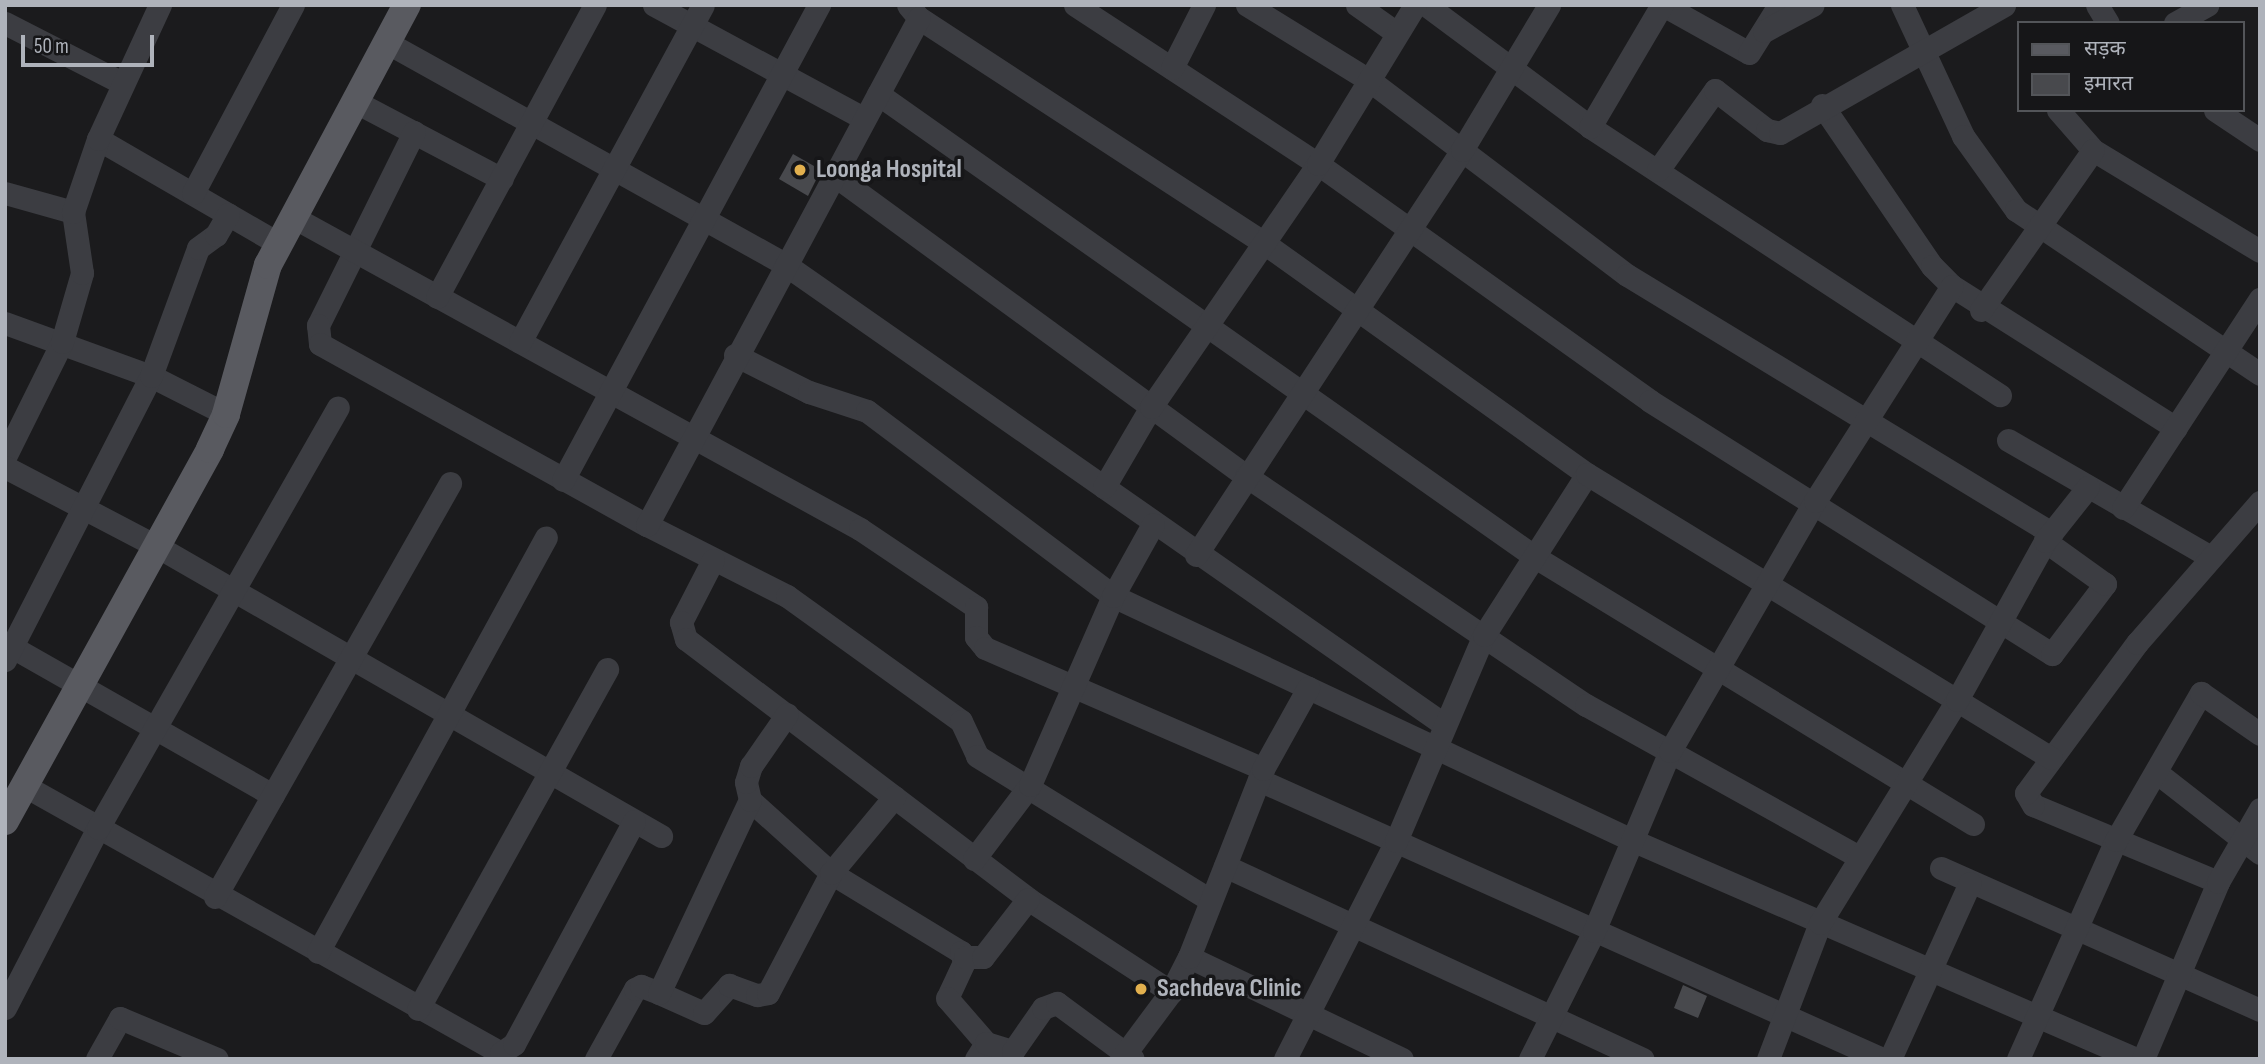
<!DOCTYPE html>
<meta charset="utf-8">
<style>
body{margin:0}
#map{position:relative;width:2265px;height:1064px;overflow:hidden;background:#1b1b1d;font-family:"Sofia Sans Condensed","Noto Sans Devanagari",sans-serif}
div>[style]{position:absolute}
.building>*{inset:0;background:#48494d}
.minor>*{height:23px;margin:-11.5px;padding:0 11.5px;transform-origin:11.5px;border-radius:11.5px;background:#3c3d42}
.major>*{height:28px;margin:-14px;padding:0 14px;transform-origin:14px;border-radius:14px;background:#595a60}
.dots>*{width:19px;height:19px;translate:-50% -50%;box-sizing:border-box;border:4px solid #161618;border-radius:50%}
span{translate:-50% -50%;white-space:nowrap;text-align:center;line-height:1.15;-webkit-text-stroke:7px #161618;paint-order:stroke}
.poi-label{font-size:26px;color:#afb3bb;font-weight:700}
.left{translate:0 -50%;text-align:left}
.frame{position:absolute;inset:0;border:7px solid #afb3bb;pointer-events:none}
.legend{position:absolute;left:2017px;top:21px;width:228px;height:91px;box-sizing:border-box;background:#161618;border:2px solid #535559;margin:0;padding:9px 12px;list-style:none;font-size:21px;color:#afb3bb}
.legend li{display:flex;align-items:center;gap:14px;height:35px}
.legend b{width:35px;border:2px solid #535559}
.scale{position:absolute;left:21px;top:35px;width:133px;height:32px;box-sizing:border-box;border:4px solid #afb3bb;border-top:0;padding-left:9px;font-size:21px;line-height:24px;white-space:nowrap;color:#afb3bb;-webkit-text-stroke:5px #161618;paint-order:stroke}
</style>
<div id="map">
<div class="building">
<div style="clip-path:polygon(793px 154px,821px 170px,808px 196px,779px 179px)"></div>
<div style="clip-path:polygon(1683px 985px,1707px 996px,1698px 1018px,1674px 1008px)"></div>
</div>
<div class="minor">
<div style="left:654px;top:5px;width:238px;rotate:28.4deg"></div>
<div style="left:908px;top:5px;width:17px;rotate:50deg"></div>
<div style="left:919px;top:18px;width:412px;rotate:33.1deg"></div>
<div style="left:1264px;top:243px;width:397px;rotate:35.6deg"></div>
<div style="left:1075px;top:5px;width:290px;rotate:33.2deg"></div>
<div style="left:1318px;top:164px;width:408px;rotate:35.5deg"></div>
<div style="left:1650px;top:401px;width:475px;rotate:32.2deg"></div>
<div style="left:2052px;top:654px;width:88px;rotate:-52.9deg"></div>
<div style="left:2105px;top:584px;width:74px;rotate:-144.4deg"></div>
<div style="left:1247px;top:5px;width:143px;rotate:31.6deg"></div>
<div style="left:1369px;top:80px;width:323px;rotate:37.1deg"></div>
<div style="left:1627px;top:275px;width:497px;rotate:31.3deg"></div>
<div style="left:1357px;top:5px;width:47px;rotate:35.4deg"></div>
<div style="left:1426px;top:5px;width:204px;rotate:36.6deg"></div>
<div style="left:1590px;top:127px;width:490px;rotate:33.2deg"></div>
<div style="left:1663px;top:5px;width:98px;rotate:29.2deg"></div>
<div style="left:1749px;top:53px;width:57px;rotate:-58deg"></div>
<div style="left:1902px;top:5px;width:145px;rotate:65deg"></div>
<div style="left:1963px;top:136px;width:91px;rotate:54.4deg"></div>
<div style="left:2016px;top:210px;width:294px;rotate:33.9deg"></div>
<div style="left:2097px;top:5px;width:21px;rotate:59deg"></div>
<div style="left:5px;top:23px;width:131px;rotate:27.1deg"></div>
<div style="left:2175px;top:23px;width:37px;rotate:-29deg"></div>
<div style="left:1764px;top:31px;width:55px;rotate:-28deg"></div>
<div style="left:386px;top:42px;width:458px;rotate:29.1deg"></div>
<div style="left:786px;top:265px;width:800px;rotate:34.92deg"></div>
<div style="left:1172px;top:68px;width:71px;rotate:-63.1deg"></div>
<div style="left:878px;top:94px;width:804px;rotate:35.17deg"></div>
<div style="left:1535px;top:557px;width:513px;rotate:31.37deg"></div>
<div style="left:354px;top:101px;width:167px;rotate:27.8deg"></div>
<div style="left:1822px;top:105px;width:195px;rotate:55.7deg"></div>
<div style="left:1932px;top:266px;width:28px;rotate:45deg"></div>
<div style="left:1952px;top:286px;width:265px;rotate:32.4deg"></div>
<div style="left:2058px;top:110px;width:53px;rotate:48.8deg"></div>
<div style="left:2093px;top:150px;width:195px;rotate:31.2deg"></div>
<div style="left:2215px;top:110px;width:54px;rotate:33.7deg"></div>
<div style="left:1590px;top:127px;width:142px;rotate:-59.5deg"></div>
<div style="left:414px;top:132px;width:216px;rotate:116.4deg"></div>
<div style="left:318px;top:325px;width:19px;rotate:84deg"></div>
<div style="left:320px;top:344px;width:374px;rotate:29deg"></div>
<div style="left:647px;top:525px;width:157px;rotate:26.9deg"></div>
<div style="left:787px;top:596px;width:214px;rotate:35.7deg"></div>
<div style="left:961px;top:721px;width:38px;rotate:65deg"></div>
<div style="left:977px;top:756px;width:274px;rotate:31.7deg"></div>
<div style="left:98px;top:139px;width:209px;rotate:30.1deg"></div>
<div style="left:1658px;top:170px;width:98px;rotate:-54.5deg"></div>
<div style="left:1715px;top:90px;width:66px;rotate:37.6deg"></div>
<div style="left:1767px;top:130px;width:13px;rotate:13deg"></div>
<div style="left:1780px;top:133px;width:258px;rotate:-29.7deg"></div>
<div style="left:834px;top:175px;width:510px;rotate:36.15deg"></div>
<div style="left:1246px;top:476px;width:410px;rotate:34deg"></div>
<div style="left:1586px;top:705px;width:312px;rotate:29.1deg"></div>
<div style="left:5px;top:193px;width:71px;rotate:15.6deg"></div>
<div style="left:193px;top:193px;width:213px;rotate:-62deg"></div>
<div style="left:293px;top:217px;width:647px;rotate:28.82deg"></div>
<div style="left:860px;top:529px;width:140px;rotate:33.9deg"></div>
<div style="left:976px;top:607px;width:30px;rotate:90deg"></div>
<div style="left:976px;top:637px;width:14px;rotate:51deg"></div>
<div style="left:985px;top:648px;width:303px;rotate:23.5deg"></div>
<div style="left:437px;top:297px;width:332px;rotate:-61.6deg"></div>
<div style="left:1981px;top:310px;width:195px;rotate:-55deg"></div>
<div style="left:5px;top:323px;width:155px;rotate:20deg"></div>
<div style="left:151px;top:376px;width:84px;rotate:26.9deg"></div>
<div style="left:520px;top:342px;width:383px;rotate:-61.5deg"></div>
<div style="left:735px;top:355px;width:83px;rotate:26.6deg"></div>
<div style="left:809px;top:392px;width:61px;rotate:18.1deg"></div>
<div style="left:867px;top:411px;width:308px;rotate:36.9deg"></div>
<div style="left:1113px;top:596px;width:576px;rotate:25.19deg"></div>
<div style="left:1634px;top:841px;width:547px;rotate:23.47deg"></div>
<div style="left:2008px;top:440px;width:234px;rotate:30deg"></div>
<div style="left:5px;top:457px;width:128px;rotate:-63.6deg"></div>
<div style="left:62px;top:342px;width:72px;rotate:-73.8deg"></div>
<div style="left:82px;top:273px;width:62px;rotate:-98.4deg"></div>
<div style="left:73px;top:212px;width:77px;rotate:-71.1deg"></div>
<div style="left:98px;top:139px;width:148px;rotate:-65.2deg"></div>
<div style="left:5px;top:467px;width:175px;rotate:27.6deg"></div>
<div style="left:160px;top:548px;width:578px;rotate:29.89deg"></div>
<div style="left:563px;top:480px;width:540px;rotate:-61.68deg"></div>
<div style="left:1104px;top:487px;width:93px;rotate:-59.6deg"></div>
<div style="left:1151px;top:407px;width:295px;rotate:-55.5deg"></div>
<div style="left:1318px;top:164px;width:186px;rotate:-58.6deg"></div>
<div style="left:2123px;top:508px;width:250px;rotate:-56.8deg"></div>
<div style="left:647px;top:525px;width:575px;rotate:-61.79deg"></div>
<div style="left:1196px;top:555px;width:485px;rotate:-56.7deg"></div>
<div style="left:1462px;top:150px;width:169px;rotate:-59deg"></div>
<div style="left:713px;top:560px;width:70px;rotate:117.3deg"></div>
<div style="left:681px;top:622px;width:18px;rotate:74deg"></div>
<div style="left:686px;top:639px;width:430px;rotate:37.2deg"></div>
<div style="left:1028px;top:899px;width:171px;rotate:33deg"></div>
<div style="left:5px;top:643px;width:308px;rotate:29.6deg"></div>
<div style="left:5px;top:660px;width:319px;rotate:-62.8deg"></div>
<div style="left:151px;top:376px;width:136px;rotate:-69.8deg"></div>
<div style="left:198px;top:248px;width:22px;rotate:-36deg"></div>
<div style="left:216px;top:235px;width:24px;rotate:-60deg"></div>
<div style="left:2156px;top:772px;width:132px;rotate:37.9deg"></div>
<div style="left:1259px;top:780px;width:683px;rotate:24.12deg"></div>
<div style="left:25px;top:786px;width:546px;rotate:29.29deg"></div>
<div style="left:501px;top:1053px;width:16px;rotate:-35deg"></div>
<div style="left:514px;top:1044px;width:253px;rotate:-61.7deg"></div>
<div style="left:750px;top:800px;width:109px;rotate:42deg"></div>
<div style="left:831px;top:873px;width:152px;rotate:31.3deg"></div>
<div style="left:961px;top:952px;width:10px;rotate:73deg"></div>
<div style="left:964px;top:962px;width:40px;rotate:115deg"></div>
<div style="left:947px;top:998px;width:60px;rotate:49.1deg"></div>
<div style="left:986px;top:1043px;width:19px;rotate:122deg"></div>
<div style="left:974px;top:859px;width:93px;rotate:-52.9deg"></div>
<div style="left:1030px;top:785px;width:206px;rotate:-66.3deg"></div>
<div style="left:1113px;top:596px;width:82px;rotate:-60.9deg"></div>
<div style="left:1225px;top:866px;width:460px;rotate:24.8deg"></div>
<div style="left:1941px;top:868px;width:349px;rotate:24deg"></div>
<div style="left:2218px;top:882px;width:200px;rotate:-157.4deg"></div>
<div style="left:2033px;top:805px;width:14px;rotate:-120deg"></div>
<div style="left:2026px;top:793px;width:187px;rotate:-53.5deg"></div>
<div style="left:2137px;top:643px;width:187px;rotate:-48.9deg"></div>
<div style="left:215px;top:897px;width:476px;rotate:-60.4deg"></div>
<div style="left:318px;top:952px;width:473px;rotate:-61.2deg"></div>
<div style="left:965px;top:957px;width:18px"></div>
<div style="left:983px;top:957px;width:73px;rotate:-52.2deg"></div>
<div style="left:1189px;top:957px;width:236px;rotate:25.6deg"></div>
<div style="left:659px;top:993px;width:49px;rotate:24deg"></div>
<div style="left:704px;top:1013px;width:38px;rotate:-48deg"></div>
<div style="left:729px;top:985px;width:30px;rotate:20deg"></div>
<div style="left:757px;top:995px;width:11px;rotate:-10deg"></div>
<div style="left:768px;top:993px;width:136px;rotate:-62.3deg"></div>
<div style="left:831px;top:873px;width:99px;rotate:-50.3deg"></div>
<div style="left:5px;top:1008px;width:203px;rotate:-62.7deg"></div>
<div style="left:98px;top:828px;width:484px;rotate:-60.3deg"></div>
<div style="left:418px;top:1009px;width:389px;rotate:-60.9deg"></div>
<div style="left:986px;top:1043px;width:28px;rotate:17deg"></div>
<div style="left:1013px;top:1051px;width:52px;rotate:-55.1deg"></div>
<div style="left:1043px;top:1008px;width:15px;rotate:-20deg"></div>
<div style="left:1057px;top:1003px;width:94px;rotate:36.4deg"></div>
<div style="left:97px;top:1059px;width:47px;rotate:-60.7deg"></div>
<div style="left:120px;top:1018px;width:105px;rotate:22.9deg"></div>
<div style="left:596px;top:1059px;width:80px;rotate:-60.9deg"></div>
<div style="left:635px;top:989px;width:7px;rotate:-27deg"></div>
<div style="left:641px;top:986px;width:19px;rotate:21deg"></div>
<div style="left:659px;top:993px;width:213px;rotate:-64.8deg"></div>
<div style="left:750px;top:800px;width:18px;rotate:-103deg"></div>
<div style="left:746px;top:782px;width:17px;rotate:-73deg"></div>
<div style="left:751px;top:766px;width:63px;rotate:-55.3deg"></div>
<div style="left:1121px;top:1059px;width:84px;rotate:-53.3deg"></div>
<div style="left:1171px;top:992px;width:39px;rotate:-63deg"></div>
<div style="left:1189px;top:957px;width:202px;rotate:-68.5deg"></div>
<div style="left:1263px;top:769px;width:93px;rotate:-60.9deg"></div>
<div style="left:1285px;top:1059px;width:245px;rotate:-63deg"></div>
<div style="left:1396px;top:841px;width:224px;rotate:-66.9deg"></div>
<div style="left:1484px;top:635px;width:191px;rotate:-57.4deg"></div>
<div style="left:1587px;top:474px;width:544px;rotate:31.47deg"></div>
<div style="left:1530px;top:1059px;width:143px;rotate:-63.4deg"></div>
<div style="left:1594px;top:931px;width:195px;rotate:-67.1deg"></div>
<div style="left:1670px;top:751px;width:289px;rotate:-59.9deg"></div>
<div style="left:1815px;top:501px;width:255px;rotate:-57.5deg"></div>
<div style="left:1768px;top:1059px;width:146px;rotate:-69.1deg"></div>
<div style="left:1820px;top:923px;width:262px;rotate:-58.4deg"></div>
<div style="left:1957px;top:700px;width:182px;rotate:-61deg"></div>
<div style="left:2045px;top:541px;width:69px;rotate:-51.5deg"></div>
<div style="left:1890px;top:1059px;width:193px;rotate:-65.6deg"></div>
<div style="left:2018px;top:1059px;width:240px;rotate:-65.9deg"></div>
<div style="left:2116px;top:840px;width:170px;rotate:-60deg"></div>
<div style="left:2201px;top:693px;width:72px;rotate:34.8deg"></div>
<div style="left:2143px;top:1059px;width:192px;rotate:-67deg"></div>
<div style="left:2218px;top:882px;width:84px;rotate:-60.1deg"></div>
</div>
<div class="major">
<div style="left:5px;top:821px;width:425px;rotate:-61.1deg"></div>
<div style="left:210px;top:449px;width:38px;rotate:-65deg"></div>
<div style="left:226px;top:414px;width:155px;rotate:-74.3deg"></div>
<div style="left:268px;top:265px;width:295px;rotate:-61.9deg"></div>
</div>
<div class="dots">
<div style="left:800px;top:170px;background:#e2b04e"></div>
<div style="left:1141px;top:989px;background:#e2b04e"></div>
</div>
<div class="poi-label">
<span class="left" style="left:816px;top:170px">Loonga Hospital</span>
<span class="left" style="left:1157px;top:989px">Sachdeva Clinic</span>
</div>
<div class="frame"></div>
<ul class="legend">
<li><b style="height:9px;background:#595a60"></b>सड़क</li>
<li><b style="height:19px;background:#48494d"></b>इमारत</li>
</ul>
<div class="scale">50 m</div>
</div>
